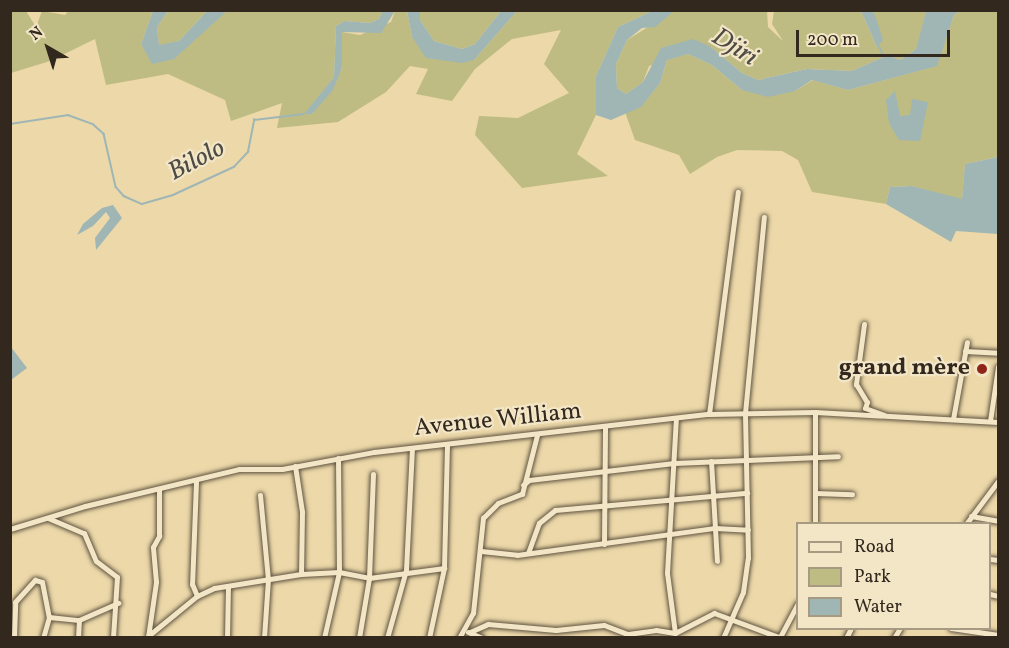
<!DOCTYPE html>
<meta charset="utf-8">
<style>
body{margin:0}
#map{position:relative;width:1009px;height:648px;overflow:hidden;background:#ecd8a9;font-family:Vollkorn,serif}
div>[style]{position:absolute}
.green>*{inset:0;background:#bebc83}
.water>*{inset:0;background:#9fb6b5}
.stream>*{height:1.5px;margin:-0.75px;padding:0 0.75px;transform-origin:0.75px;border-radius:0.75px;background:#9fb6b5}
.roads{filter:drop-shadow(0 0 2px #605441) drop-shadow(0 0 2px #605441)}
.minor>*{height:5px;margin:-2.5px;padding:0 2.5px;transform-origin:2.5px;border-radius:2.5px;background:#f3e6c7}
.dots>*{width:16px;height:16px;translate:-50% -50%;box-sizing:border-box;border:3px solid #f3e6c7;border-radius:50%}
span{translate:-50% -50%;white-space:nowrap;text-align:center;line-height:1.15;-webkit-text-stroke:4.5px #f3e6c7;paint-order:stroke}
.poi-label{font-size:24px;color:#32281e;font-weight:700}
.right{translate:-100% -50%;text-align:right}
.street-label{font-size:24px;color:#32281e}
.water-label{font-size:26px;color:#4d4c44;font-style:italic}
.frame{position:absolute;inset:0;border:12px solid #32281e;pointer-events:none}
.legend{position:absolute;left:796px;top:522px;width:195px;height:108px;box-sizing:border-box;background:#f3e6c7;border:2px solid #a69a83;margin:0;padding:8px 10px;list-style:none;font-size:18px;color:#32281e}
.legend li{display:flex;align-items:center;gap:12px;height:30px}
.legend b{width:30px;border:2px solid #a69a83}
.north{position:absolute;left:18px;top:18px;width:60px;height:60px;-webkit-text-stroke:4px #f3e6c7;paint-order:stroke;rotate:321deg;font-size:16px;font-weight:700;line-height:24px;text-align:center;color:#32281e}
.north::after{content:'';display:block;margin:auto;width:21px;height:27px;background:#32281e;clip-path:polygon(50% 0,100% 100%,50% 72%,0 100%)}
.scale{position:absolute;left:796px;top:30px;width:154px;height:27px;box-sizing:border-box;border:3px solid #32281e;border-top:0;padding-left:8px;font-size:18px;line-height:21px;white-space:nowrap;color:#32281e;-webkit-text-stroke:4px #f3e6c7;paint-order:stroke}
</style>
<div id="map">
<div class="green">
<div style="clip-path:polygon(69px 10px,153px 11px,141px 44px,153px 64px,227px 11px,383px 11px,379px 19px,370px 23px,345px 21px,336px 26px,334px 77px,305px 114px,312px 114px,342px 68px,342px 32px,360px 35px,391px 22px,395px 11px,407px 11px,412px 37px,474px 60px,517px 11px,652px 11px,618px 27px,596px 76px,596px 115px,577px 154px,608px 176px,522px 188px,475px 135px,479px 116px,518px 118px,569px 93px,544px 64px,561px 30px,512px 39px,475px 69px,452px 101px,416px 94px,428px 69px,410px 66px,386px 92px,338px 122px,277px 128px,282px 103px,231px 121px,225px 100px,168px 74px,106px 85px,95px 39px,50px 61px,11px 73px,11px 11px,26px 11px,36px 27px,42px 11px,65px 15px)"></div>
<div style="clip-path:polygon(168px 11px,207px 11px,179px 41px,159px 46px,157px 27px)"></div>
<div style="clip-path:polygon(420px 11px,501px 11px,475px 44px,462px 49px,434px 41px,420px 20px)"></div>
<div style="clip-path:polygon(674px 11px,767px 11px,768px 27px,783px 41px,772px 24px,774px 11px,861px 11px,877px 47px,872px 11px,929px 11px,916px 49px,900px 60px,888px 55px,852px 71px,807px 69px,758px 80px,742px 73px,711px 47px,649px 66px,643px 82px,626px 94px,617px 88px,616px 64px,627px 40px)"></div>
<div style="clip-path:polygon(960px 11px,998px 11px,998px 157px,965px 164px,962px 200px,912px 186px,890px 187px,886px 204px,812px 192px,798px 160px,782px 151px,737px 150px,717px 157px,690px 174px,679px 155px,635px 140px,625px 112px,641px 106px,660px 83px,667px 60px,688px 54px,712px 65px,742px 90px,795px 91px,813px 80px,848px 90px,936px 66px,954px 15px)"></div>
</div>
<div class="water">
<div style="clip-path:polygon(383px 10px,395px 11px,381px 33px,342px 32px,342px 67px,333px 90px,312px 114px,304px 114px,334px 77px,336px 26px,345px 21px,370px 23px,379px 19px)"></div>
<div style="clip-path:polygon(153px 11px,168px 11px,157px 27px,159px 45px,179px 41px,207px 11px,227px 11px,174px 59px,152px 64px,141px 44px)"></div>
<div style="clip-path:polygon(407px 11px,420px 11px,420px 20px,434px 41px,462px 49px,475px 44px,501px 11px,517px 11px,474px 60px,462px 63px,426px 58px,412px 37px)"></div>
<div style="clip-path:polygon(652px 11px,674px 11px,655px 27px,642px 28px,627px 40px,616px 64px,617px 88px,626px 94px,643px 82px,661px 48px,693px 39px,711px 47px,742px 73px,758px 80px,807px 69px,852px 71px,888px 55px,900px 60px,916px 49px,926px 12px,960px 11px,954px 15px,937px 66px,848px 90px,812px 80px,795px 91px,768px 97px,742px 90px,712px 65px,688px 54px,667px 60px,660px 83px,641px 107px,611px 120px,596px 115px,596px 76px,618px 27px)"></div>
<div style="clip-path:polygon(861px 11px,872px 11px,875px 15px,883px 40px,877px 47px)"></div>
<div style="clip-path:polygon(895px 91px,900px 116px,910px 115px,912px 99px,928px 102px,920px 141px,899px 140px,889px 123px,886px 100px)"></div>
<div style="clip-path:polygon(998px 157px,998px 234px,956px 231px,951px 242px,886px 204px,890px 187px,912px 186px,962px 199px,965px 164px)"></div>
<div style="clip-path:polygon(113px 205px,122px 218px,96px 250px,95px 238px,110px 218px,106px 212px,93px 226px,77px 235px,83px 224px,102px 208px)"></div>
<div style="clip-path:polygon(11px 347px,27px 368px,11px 380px,10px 380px)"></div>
</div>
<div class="stream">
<div style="left:878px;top:44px;width:13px;rotate:63deg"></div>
<div style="left:10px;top:124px;width:59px;rotate:-8.8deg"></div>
<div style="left:68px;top:115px;width:27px;rotate:20deg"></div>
<div style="left:93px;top:124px;width:15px;rotate:42deg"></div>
<div style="left:104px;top:134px;width:54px;rotate:77.2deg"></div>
<div style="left:116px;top:187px;width:12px;rotate:48deg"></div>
<div style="left:124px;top:196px;width:20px;rotate:24deg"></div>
<div style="left:142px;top:204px;width:32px;rotate:-16deg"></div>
<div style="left:173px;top:195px;width:67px;rotate:-24.7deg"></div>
<div style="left:234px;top:167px;width:21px;rotate:-47deg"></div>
<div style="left:248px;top:152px;width:33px;rotate:-79deg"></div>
<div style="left:254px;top:120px;width:50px;rotate:-6.8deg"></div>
</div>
<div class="roads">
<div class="minor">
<div style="left:864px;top:324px;width:61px;rotate:97.6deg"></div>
<div style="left:856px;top:384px;width:21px;rotate:59deg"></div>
<div style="left:867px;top:402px;width:6px;rotate:108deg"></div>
<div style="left:865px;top:408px;width:20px;rotate:20deg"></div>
<div style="left:965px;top:351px;width:33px;rotate:3deg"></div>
<div style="left:709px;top:414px;width:224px;rotate:-82.6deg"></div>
<div style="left:953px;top:419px;width:78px;rotate:-79.7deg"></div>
<div style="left:990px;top:421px;width:55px;rotate:-81.6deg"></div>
<div style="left:711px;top:461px;width:100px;rotate:86.6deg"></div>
<div style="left:295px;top:466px;width:47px;rotate:81.3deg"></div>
<div style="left:302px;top:512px;width:62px;rotate:90.9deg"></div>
<div style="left:196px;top:482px;width:102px;rotate:92.2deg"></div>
<div style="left:192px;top:584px;width:13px;rotate:67deg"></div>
<div style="left:523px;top:485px;width:8px;rotate:-40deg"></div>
<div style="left:529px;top:480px;width:146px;rotate:-6.7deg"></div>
<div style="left:674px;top:463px;width:164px;rotate:-2.4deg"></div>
<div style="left:815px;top:493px;width:37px;rotate:2deg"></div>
<div style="left:260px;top:495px;width:84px;rotate:84.6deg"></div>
<div style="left:268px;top:579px;width:59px;rotate:93.9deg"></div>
<div style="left:971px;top:516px;width:27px;rotate:10deg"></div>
<div style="left:48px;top:518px;width:39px;rotate:23deg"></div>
<div style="left:84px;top:533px;width:30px;rotate:67deg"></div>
<div style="left:96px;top:561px;width:26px;rotate:37deg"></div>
<div style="left:117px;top:577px;width:61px;rotate:93.8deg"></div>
<div style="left:815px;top:524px;width:112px;rotate:-90deg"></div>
<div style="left:966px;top:524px;width:54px;rotate:-53.3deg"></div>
<div style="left:10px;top:529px;width:78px;rotate:-17deg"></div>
<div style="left:85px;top:506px;width:158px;rotate:-13.5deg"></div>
<div style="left:239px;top:469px;width:43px"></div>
<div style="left:282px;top:469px;width:94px;rotate:-10.5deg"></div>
<div style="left:374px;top:452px;width:337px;rotate:-6.5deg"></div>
<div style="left:709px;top:414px;width:106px;rotate:-1.1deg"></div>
<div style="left:815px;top:412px;width:183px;rotate:3.1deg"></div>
<div style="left:604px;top:544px;width:116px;rotate:-89.5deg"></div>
<div style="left:481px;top:551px;width:36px;rotate:6deg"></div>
<div style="left:517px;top:555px;width:200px;rotate:-7.8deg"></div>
<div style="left:715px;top:528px;width:33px;rotate:3deg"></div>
<div style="left:528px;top:553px;width:32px;rotate:-70deg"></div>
<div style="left:539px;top:523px;width:21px;rotate:-39deg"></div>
<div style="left:555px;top:510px;width:193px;rotate:-5.1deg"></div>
<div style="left:990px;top:559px;width:8px;rotate:7deg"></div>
<div style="left:990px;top:594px;width:8px;rotate:14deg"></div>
<div style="left:951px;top:628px;width:48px;rotate:8.5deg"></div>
<div style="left:468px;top:632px;width:15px;rotate:23deg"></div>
<div style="left:470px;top:632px;width:20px;rotate:-24deg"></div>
<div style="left:488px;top:624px;width:68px;rotate:5deg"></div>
<div style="left:556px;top:630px;width:48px;rotate:-5.9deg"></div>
<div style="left:604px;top:625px;width:26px;rotate:21deg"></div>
<div style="left:628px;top:634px;width:28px;rotate:-8deg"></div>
<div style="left:656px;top:630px;width:19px;rotate:9deg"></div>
<div style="left:675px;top:633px;width:44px;rotate:-27.1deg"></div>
<div style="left:714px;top:613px;width:72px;rotate:20.5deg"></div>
<div style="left:675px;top:633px;width:61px;rotate:-97.6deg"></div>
<div style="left:667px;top:573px;width:154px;rotate:-86.7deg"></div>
<div style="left:148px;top:636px;width:63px;rotate:-39.2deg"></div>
<div style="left:197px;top:596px;width:19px;rotate:-25deg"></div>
<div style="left:214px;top:588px;width:88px;rotate:-9.1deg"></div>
<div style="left:301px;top:574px;width:38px;rotate:-3deg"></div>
<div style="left:339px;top:572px;width:31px;rotate:11deg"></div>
<div style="left:369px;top:578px;width:76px;rotate:-7.6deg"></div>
<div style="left:148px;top:637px;width:56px;rotate:-81.7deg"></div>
<div style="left:156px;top:582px;width:35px;rotate:-95deg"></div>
<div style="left:153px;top:547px;width:13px;rotate:-61deg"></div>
<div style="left:159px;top:536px;width:46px;rotate:-90deg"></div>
<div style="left:780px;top:637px;width:38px;rotate:-62deg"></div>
<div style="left:14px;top:638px;width:36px;rotate:-88deg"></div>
<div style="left:15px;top:602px;width:30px;rotate:-48deg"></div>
<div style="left:35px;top:580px;width:7px;rotate:16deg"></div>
<div style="left:42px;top:582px;width:36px;rotate:79deg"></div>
<div style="left:43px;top:638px;width:22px;rotate:-74deg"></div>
<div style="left:49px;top:617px;width:30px;rotate:6deg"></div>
<div style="left:78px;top:638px;width:18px;rotate:-87deg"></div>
<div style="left:79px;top:620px;width:43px;rotate:-23.6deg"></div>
<div style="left:227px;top:638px;width:52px;rotate:-88.9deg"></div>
<div style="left:324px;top:638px;width:68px;rotate:-77.2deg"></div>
<div style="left:339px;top:572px;width:114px;rotate:-90.5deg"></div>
<div style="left:359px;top:638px;width:61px;rotate:-80.5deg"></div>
<div style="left:369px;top:578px;width:104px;rotate:-87.8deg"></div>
<div style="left:387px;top:638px;width:71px;rotate:-74.4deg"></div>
<div style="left:406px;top:570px;width:122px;rotate:-87.2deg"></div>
<div style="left:429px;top:638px;width:72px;rotate:-77.9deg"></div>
<div style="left:444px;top:568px;width:123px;rotate:-88.6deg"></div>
<div style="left:459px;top:638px;width:29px;rotate:-61deg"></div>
<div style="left:473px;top:613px;width:96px;rotate:-84deg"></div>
<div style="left:483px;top:518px;width:21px;rotate:-45deg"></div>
<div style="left:498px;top:503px;width:26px;rotate:-21deg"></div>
<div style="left:522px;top:494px;width:61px;rotate:-75.7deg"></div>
<div style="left:723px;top:638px;width:50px;rotate:-66.5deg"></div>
<div style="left:743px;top:592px;width:34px;rotate:-82deg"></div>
<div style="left:748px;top:558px;width:145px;rotate:-91.2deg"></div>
<div style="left:745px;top:413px;width:197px;rotate:-84.5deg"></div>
<div style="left:846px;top:638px;width:11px;rotate:-63deg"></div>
<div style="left:894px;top:638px;width:12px;rotate:-59deg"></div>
</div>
</div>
<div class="dots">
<div style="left:982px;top:369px;background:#8f2418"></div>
</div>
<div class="poi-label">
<span class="right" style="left:970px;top:369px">grand mère</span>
</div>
<div class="street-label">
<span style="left:498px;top:421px;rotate:-6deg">Avenue William</span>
</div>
<div class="water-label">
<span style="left:734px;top:48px;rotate:32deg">Djiri</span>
<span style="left:197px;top:161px;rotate:-28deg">Bilolo</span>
</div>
<div class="frame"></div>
<ul class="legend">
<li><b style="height:8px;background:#f3e6c7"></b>Road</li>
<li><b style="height:16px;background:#bebc83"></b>Park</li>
<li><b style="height:16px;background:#9fb6b5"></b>Water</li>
</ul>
<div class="north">N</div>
<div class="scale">200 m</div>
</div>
